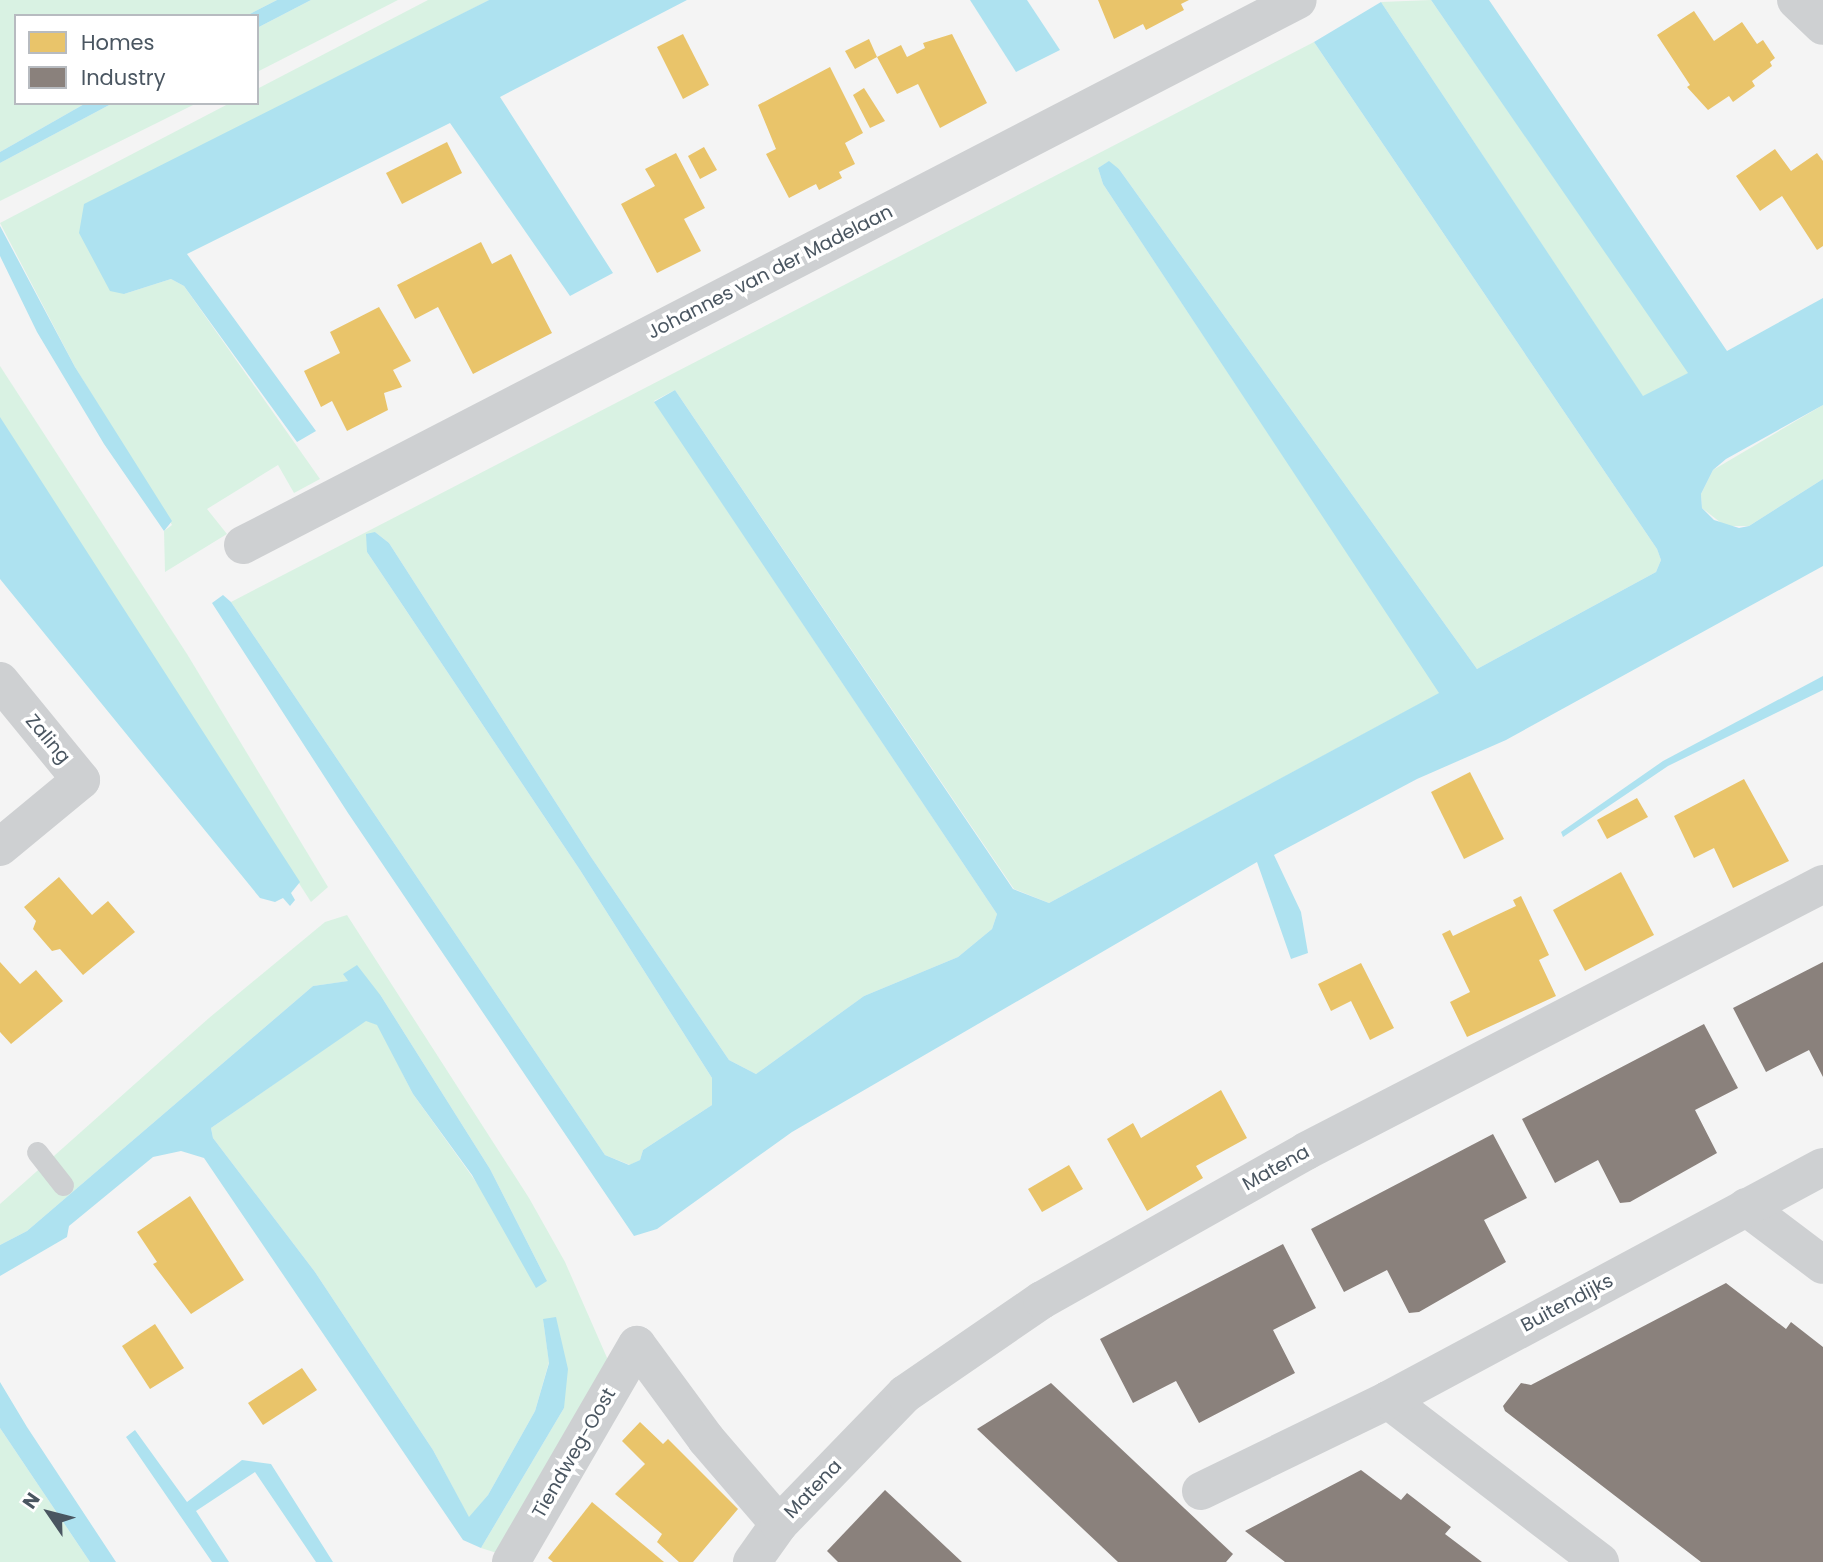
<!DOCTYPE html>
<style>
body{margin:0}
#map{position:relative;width:1823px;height:1562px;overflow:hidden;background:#f4f4f4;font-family:Poppins,sans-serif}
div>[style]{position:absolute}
.green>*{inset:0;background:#d9f2e3}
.water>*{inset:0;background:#aee2f0}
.homes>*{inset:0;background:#e9c46a}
.industry>*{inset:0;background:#8a817c}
.service>*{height:21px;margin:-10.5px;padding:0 10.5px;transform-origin:10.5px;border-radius:10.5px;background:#ced0d2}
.minor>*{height:38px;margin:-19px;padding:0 19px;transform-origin:19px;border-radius:19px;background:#ced0d2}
span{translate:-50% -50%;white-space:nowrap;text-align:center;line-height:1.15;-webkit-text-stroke:7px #fff;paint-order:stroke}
.street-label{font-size:19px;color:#4a5661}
.legend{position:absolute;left:14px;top:14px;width:245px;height:91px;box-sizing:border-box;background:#fff;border:2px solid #b7bbc0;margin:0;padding:9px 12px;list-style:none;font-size:21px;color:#4a5661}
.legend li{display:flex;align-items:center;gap:14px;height:35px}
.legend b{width:35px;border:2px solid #b7bbc0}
.north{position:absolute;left:14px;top:1478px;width:70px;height:70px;-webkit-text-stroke:5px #fff;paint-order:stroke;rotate:305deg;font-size:19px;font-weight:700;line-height:28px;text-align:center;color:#4a5661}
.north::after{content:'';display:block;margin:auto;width:24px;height:32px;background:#4a5661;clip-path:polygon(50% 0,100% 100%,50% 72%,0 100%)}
</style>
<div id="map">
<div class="green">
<div style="clip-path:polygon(0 0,277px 0,246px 16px,16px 16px,16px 103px,86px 103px,0 152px)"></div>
<div style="clip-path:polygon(311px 0,398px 0,257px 72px,257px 28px)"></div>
<div style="clip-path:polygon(428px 0,489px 0,298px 99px,124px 294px,171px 279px,184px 286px,320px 479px,294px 493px,278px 465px,207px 509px,227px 534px,165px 572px,164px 531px,172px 525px,75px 367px,0 223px,230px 103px,257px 103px,257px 89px)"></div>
<div style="clip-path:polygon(1431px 0,1689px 373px,1643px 397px,1381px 2px)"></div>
<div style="clip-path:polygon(1314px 42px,1657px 549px,1661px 560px,1656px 572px,1477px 669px,1119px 169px,1108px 162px,1098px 168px,1103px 184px,1440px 693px,1049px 903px,1014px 889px,675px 390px,654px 401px,997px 914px,992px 929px,958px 957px,864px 996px,756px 1074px,729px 1060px,591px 857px,389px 543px,375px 532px,367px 552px,580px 870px,712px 1078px,712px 1105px,643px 1150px,640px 1160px,630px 1165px,605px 1155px,231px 602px)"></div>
<div style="clip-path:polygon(113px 103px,197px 103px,0 201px,0 163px)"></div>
<div style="clip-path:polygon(0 366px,187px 654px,328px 887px,311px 902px,0 418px)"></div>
<div style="clip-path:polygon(1823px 405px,1823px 479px,1749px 526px,1725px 526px,1702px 508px,1701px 494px,1713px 470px)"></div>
<div style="clip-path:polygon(347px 915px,529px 1198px,565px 1262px,608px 1360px,500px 1554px,481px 1548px,564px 1408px,543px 1319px,549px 1362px,535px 1411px,488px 1495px,469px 1518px,433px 1450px,315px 1272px,213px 1138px,211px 1128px,366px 1020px,378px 1025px,413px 1094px,547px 1281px,490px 1169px,381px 996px,349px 981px,313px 986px,27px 1231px,0 1245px,0 1204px,209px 1018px,325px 922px)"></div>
<div style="clip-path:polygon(0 1428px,90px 1562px,0 1562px)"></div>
</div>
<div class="water">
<div style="clip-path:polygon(277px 0,311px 0,257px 28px,257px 16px,246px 16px)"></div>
<div style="clip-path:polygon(489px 0,687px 0,500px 97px,613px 273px,570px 296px,450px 123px,187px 254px,316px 431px,297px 442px,184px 286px,171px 279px,124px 294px,110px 291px,79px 233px,84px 204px)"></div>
<div style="clip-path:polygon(970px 0,1027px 0,1060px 50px,1016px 72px)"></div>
<div style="clip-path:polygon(1431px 0,1489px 0,1727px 351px,1823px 298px,1823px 405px,1726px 459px,1713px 470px,1701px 494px,1702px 508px,1714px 520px,1739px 528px,1749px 526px,1823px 479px,1823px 566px,1506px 740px,1417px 779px,1274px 855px,1301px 912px,1308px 953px,1291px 959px,1257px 862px,792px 1132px,657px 1229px,634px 1236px,348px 813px,212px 603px,223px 595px,231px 602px,605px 1155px,629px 1165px,640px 1160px,643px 1150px,712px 1105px,712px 1078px,580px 870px,367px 552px,366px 534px,375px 532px,389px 543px,591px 857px,729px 1060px,756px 1074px,864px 996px,958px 957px,992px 929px,997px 914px,654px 402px,675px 390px,1013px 889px,1049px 903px,1439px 693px,1103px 184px,1098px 168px,1109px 161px,1119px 169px,1477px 669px,1656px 572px,1661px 560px,1657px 549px,1314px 42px,1381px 2px,1643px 396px,1688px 373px)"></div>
<div style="clip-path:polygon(86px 103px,113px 103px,0 163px,0 152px)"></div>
<div style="clip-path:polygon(0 226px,75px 367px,172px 521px,164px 531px,104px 444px,37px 332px,0 256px)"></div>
<div style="clip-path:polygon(0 417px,300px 882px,291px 893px,295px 900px,290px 906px,283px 898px,275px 902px,260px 898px,0 579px)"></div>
<div style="clip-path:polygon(1823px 676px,1823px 690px,1668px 766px,1563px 837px,1561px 832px,1663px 761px)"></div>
<div style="clip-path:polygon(357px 965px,381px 996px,490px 1169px,547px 1281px,536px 1288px,472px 1175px,413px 1094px,377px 1025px,366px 1021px,211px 1128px,213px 1138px,315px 1272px,433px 1450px,469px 1517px,488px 1495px,535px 1411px,549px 1363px,543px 1319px,556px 1317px,568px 1369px,564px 1408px,481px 1548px,463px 1540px,204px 1158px,181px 1151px,153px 1157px,69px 1226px,67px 1237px,0 1276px,0 1245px,27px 1231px,313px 986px,348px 981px,343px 974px)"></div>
<div style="clip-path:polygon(0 1382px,27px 1427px,116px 1562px,90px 1562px,0 1428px)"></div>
<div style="clip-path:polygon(135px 1430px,187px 1502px,242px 1460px,271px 1464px,333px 1562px,316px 1562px,255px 1472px,196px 1511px,229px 1562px,212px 1562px,126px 1437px)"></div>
</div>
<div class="homes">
<div style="clip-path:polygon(1098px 0,1189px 0,1181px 4px,1184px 10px,1146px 30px,1143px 24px,1114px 39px)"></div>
<div style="clip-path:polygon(1694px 11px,1714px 41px,1742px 22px,1757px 44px,1763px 40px,1775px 58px,1770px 62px,1772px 66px,1752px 81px,1755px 86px,1733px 102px,1729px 96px,1708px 110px,1687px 87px,1690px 85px,1657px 35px)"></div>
<div style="clip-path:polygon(683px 34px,709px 85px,683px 99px,657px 47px)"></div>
<div style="clip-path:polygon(952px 34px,987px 103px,940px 128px,918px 84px,897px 94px,877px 57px,901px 45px,907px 57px,925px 48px,923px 43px)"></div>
<div style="clip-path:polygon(869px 39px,877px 57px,855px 69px,845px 51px)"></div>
<div style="clip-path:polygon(830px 67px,863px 133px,845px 143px,855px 164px,839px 172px,842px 178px,819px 190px,816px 184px,789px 198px,766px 154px,776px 149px,758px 105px)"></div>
<div style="clip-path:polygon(864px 88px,885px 121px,870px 128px,853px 95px)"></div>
<div style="clip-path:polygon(447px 142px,462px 173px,402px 204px,386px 173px)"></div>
<div style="clip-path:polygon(704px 147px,717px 170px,700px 179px,688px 156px)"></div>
<div style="clip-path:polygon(1775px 149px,1791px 171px,1817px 153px,1823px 161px,1823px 246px,1817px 250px,1782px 196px,1760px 211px,1736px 176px)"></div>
<div style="clip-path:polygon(676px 153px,705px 208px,684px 219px,701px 251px,657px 273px,621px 204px,655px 186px,645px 169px)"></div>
<div style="clip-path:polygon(481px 242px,492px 264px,511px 254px,552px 333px,473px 374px,438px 307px,415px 319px,397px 285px)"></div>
<div style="clip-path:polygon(379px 307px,411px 361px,393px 370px,402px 387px,384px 393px,388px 410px,347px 431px,332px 401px,321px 407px,304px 371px,340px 353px,330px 332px)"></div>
<div style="clip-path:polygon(1470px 772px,1504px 839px,1464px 859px,1431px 792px)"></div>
<div style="clip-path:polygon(1744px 779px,1789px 861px,1733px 888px,1714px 848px,1694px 858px,1674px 816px)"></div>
<div style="clip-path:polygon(1637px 798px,1648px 817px,1607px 839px,1597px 820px)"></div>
<div style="clip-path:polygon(1621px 872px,1654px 935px,1585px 971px,1553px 910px)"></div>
<div style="clip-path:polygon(59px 877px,92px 915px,108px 901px,135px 932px,83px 975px,60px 949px,52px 951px,33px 929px,36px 921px,24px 907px)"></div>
<div style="clip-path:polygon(1521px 896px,1549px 955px,1539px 960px,1556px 996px,1467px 1037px,1450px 1002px,1470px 992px,1442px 934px,1450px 930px,1453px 936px,1484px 921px,1516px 906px,1513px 900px)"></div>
<div style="clip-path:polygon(0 962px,20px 984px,36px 970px,63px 1001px,11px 1044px,0 1032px)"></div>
<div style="clip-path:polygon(1361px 963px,1394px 1028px,1370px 1040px,1351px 1001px,1331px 1011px,1318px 984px)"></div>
<div style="clip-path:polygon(1221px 1090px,1247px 1138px,1196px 1166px,1203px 1178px,1147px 1211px,1107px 1139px,1133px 1123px,1141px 1138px)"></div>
<div style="clip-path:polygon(1069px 1165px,1083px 1189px,1042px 1212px,1028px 1189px)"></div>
<div style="clip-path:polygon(190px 1196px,244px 1280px,191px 1314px,153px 1264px,157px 1262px,137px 1232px)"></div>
<div style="clip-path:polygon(155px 1324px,184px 1368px,150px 1389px,122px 1346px)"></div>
<div style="clip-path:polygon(302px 1368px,317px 1390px,263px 1425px,248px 1403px)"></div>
<div style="clip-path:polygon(640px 1422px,663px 1444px,668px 1439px,738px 1509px,693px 1562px,679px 1562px,657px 1542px,662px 1534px,615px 1494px,645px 1464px,622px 1441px)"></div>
<div style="clip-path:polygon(592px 1502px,664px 1562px,553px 1562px,548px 1558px)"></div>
</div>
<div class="industry">
<div style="clip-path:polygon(1823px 962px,1823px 1077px,1809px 1050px,1766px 1072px,1733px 1008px)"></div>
<div style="clip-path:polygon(1704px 1024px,1738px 1088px,1695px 1110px,1717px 1153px,1630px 1202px,1620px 1203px,1598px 1160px,1555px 1183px,1522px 1119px)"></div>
<div style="clip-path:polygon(1493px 1134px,1527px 1198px,1484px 1220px,1506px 1262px,1419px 1312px,1409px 1313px,1387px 1270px,1344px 1292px,1311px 1229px)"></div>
<div style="clip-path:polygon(1283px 1244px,1316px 1308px,1273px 1330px,1295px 1373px,1199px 1423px,1176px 1381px,1133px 1403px,1100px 1339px)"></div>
<div style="clip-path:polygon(1726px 1283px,1786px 1329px,1791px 1322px,1823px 1347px,1823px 1562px,1701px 1562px,1505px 1411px,1503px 1406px,1521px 1383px,1531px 1385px)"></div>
<div style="clip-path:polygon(1051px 1383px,1233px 1554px,1226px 1562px,1118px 1562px,977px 1429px)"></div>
<div style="clip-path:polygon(1361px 1470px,1401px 1500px,1407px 1493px,1451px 1527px,1445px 1534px,1482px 1562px,1285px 1562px,1245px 1531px)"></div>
<div style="clip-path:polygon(885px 1490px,962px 1562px,838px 1562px,827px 1551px)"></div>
</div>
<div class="service">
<div style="left:37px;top:1152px;width:42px;rotate:51.8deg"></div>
</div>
<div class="minor">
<div style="left:1796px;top:0;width:37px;rotate:44deg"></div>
<div style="left:243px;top:545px;width:1187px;rotate:-27.32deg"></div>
<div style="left:0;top:681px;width:128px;rotate:50.7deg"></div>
<div style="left:81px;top:780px;width:105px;rotate:140.4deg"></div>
<div style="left:1746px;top:1207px;width:96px;rotate:37deg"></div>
<div style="left:1388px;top:1400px;width:267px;rotate:37.4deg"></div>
<div style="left:1201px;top:1491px;width:208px;rotate:-25.9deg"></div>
<div style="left:1388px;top:1400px;width:493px;rotate:-28.2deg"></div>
<div style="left:511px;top:1562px;width:251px;rotate:-59.9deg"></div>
<div style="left:637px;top:1345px;width:117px;rotate:53.7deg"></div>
<div style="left:706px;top:1439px;width:112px;rotate:49.3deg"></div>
<div style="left:752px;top:1562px;width:47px;rotate:-54.6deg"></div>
<div style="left:779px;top:1524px;width:181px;rotate:-45.9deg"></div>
<div style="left:905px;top:1394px;width:166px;rotate:-34.5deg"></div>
<div style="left:1042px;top:1300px;width:303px;rotate:-29.4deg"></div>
<div style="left:1306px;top:1151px;width:582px;rotate:-27.31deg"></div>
</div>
<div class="street-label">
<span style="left:770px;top:272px;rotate:-27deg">Johannes van der Madelaan</span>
<span style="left:48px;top:739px;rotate:50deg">Zaling</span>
<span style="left:1276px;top:1168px;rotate:-29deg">Matena</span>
<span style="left:1567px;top:1303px;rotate:-28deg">Buitendijks</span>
<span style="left:574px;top:1453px;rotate:-60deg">Tiendweg-Oost</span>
<span style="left:813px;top:1489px;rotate:-46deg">Matena</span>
</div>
<ul class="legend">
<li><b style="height:19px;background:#e9c46a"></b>Homes</li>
<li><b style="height:19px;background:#8a817c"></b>Industry</li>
</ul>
<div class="north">N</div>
</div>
